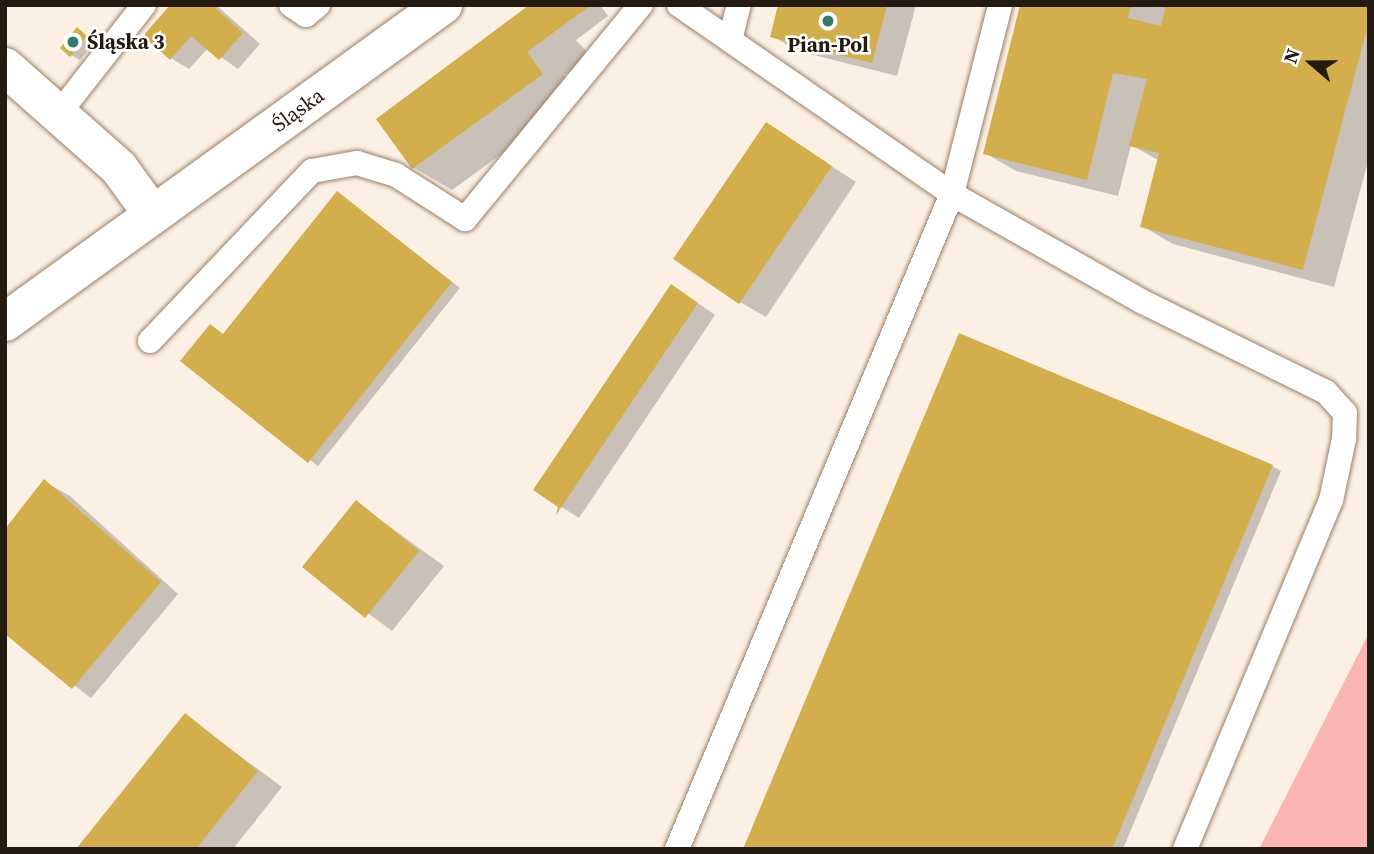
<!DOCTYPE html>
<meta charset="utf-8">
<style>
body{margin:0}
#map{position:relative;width:1374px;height:854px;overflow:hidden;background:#fcf0e5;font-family:"Source Serif 4",serif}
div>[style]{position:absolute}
.green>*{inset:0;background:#fab4b2}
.shadow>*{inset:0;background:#0003}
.building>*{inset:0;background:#d3ae4d}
.roads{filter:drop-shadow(0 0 2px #9a7f65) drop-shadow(0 0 2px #9a7f65)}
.service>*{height:24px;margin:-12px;padding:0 12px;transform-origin:12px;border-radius:12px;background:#fff}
.minor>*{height:38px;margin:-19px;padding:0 19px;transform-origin:19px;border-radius:19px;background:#fff}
.secondary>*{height:38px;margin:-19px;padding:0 19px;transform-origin:19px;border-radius:19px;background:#fff}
.dots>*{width:19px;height:19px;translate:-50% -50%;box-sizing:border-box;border:4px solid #fff;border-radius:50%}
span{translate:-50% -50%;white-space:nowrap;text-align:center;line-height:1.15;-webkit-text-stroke:5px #fff;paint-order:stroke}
.poi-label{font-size:21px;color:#241a10;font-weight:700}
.left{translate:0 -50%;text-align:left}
.street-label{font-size:21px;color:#241a10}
.frame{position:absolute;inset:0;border:7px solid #241a10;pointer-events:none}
.north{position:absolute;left:1276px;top:28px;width:70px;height:70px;-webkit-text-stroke:5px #fff;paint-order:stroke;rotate:290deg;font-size:19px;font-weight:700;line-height:28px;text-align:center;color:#241a10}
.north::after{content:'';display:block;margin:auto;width:24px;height:32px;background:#241a10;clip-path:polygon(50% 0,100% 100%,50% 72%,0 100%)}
</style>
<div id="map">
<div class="green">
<div style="clip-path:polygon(1369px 633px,1369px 849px,1259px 849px)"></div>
</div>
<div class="shadow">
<div style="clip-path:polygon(172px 5px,216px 5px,260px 44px,238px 69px,208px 48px,189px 69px,171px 58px)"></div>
<div style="clip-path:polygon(534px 5px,600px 5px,608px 16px,576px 40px,591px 56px,564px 75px,580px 97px,452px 190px,413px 167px)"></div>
<div style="clip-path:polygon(780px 5px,916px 5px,897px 76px,798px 51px,772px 36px)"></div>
<div style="clip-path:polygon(1022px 5px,1369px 5px,1369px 158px,1334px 287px,1173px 244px,1142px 226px,1158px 160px,1131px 145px,1118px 196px,1016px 171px,985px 153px)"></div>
<div style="clip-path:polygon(77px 29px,95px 42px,80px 60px,71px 55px)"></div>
<div style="clip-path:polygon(766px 124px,856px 182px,766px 317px,740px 302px)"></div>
<div style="clip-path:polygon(338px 193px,460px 288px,318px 466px,183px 361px,211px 326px,224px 335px)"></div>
<div style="clip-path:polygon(689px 297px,715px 315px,579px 518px,535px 490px)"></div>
<div style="clip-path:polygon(1272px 466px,1281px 471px,1123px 849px,745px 849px)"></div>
<div style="clip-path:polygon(45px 482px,70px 496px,178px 594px,91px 698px,5px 632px)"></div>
<div style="clip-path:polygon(357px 503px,444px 566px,392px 631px,305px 567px)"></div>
<div style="clip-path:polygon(185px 715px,282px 787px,233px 849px,78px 849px)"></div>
</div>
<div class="building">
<div style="clip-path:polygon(170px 5px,212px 5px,243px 33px,219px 60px,191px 36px,170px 60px,143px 36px)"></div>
<div style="clip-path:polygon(529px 5px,591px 5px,527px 52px,543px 74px,412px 169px,376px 119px)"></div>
<div style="clip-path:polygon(778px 5px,887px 5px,872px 63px,770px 37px)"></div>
<div style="clip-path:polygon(1020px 5px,1131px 5px,1128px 18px,1161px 26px,1166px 5px,1369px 5px,1369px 21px,1303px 270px,1140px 227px,1159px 153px,1129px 146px,1147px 79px,1113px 73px,1087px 180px,983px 154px)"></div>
<div style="clip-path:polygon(77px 27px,87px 36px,70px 57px,60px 48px)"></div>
<div style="clip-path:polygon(766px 122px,832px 166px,739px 304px,673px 259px)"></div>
<div style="clip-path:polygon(337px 191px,452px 282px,308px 463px,180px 361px,210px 324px,223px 334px)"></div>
<div style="clip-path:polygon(671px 284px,698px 303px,556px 515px,558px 507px,533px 490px)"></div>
<div style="clip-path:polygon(959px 333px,1273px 465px,1112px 849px,743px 849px)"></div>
<div style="clip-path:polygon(44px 479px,161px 582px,72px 689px,5px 634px,5px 529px)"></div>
<div style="clip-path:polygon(356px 500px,419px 551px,365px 618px,302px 567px)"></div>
<div style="clip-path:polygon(185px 713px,258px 771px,196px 849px,76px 849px)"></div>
</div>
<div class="roads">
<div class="service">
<div style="left:291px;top:5px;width:18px;rotate:34deg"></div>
<div style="left:306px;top:15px;width:16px;rotate:-40deg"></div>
<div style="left:679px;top:5px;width:332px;rotate:34.7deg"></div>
<div style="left:952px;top:194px;width:217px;rotate:29.5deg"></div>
<div style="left:1141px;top:301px;width:206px;rotate:26.2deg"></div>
<div style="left:1326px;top:392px;width:28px;rotate:48deg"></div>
<div style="left:1345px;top:413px;width:26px;rotate:92deg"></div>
<div style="left:1344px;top:439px;width:62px;rotate:102deg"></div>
<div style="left:1331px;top:500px;width:378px;rotate:112.7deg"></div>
<div style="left:730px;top:40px;width:36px;rotate:-76deg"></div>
<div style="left:60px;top:112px;width:136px;rotate:-51.9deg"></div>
<div style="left:150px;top:341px;width:235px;rotate:-46.4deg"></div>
<div style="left:312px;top:171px;width:46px;rotate:-10.1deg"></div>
<div style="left:357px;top:163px;width:41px;rotate:17.1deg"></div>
<div style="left:396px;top:175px;width:82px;rotate:32.5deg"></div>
<div style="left:465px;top:219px;width:277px;rotate:-50.6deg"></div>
<div style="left:677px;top:849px;width:710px;rotate:-67.23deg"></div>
<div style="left:952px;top:194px;width:195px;rotate:-75.7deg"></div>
</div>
<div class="minor">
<div style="left:5px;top:67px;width:152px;rotate:41.5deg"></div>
<div style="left:119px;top:168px;width:58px;rotate:54.1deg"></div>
</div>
<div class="secondary">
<div style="left:5px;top:322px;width:541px;rotate:-35.89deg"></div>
</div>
</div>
<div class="dots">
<div style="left:828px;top:21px;background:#36796b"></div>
<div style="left:73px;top:42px;background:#36796b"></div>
</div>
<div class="poi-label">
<span class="left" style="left:87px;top:42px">Śląska 3</span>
<span style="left:828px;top:45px">Pian-Pol</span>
</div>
<div class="street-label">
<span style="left:298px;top:110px;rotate:-36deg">Śląska</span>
</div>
<div class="frame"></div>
<div class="north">N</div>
</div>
